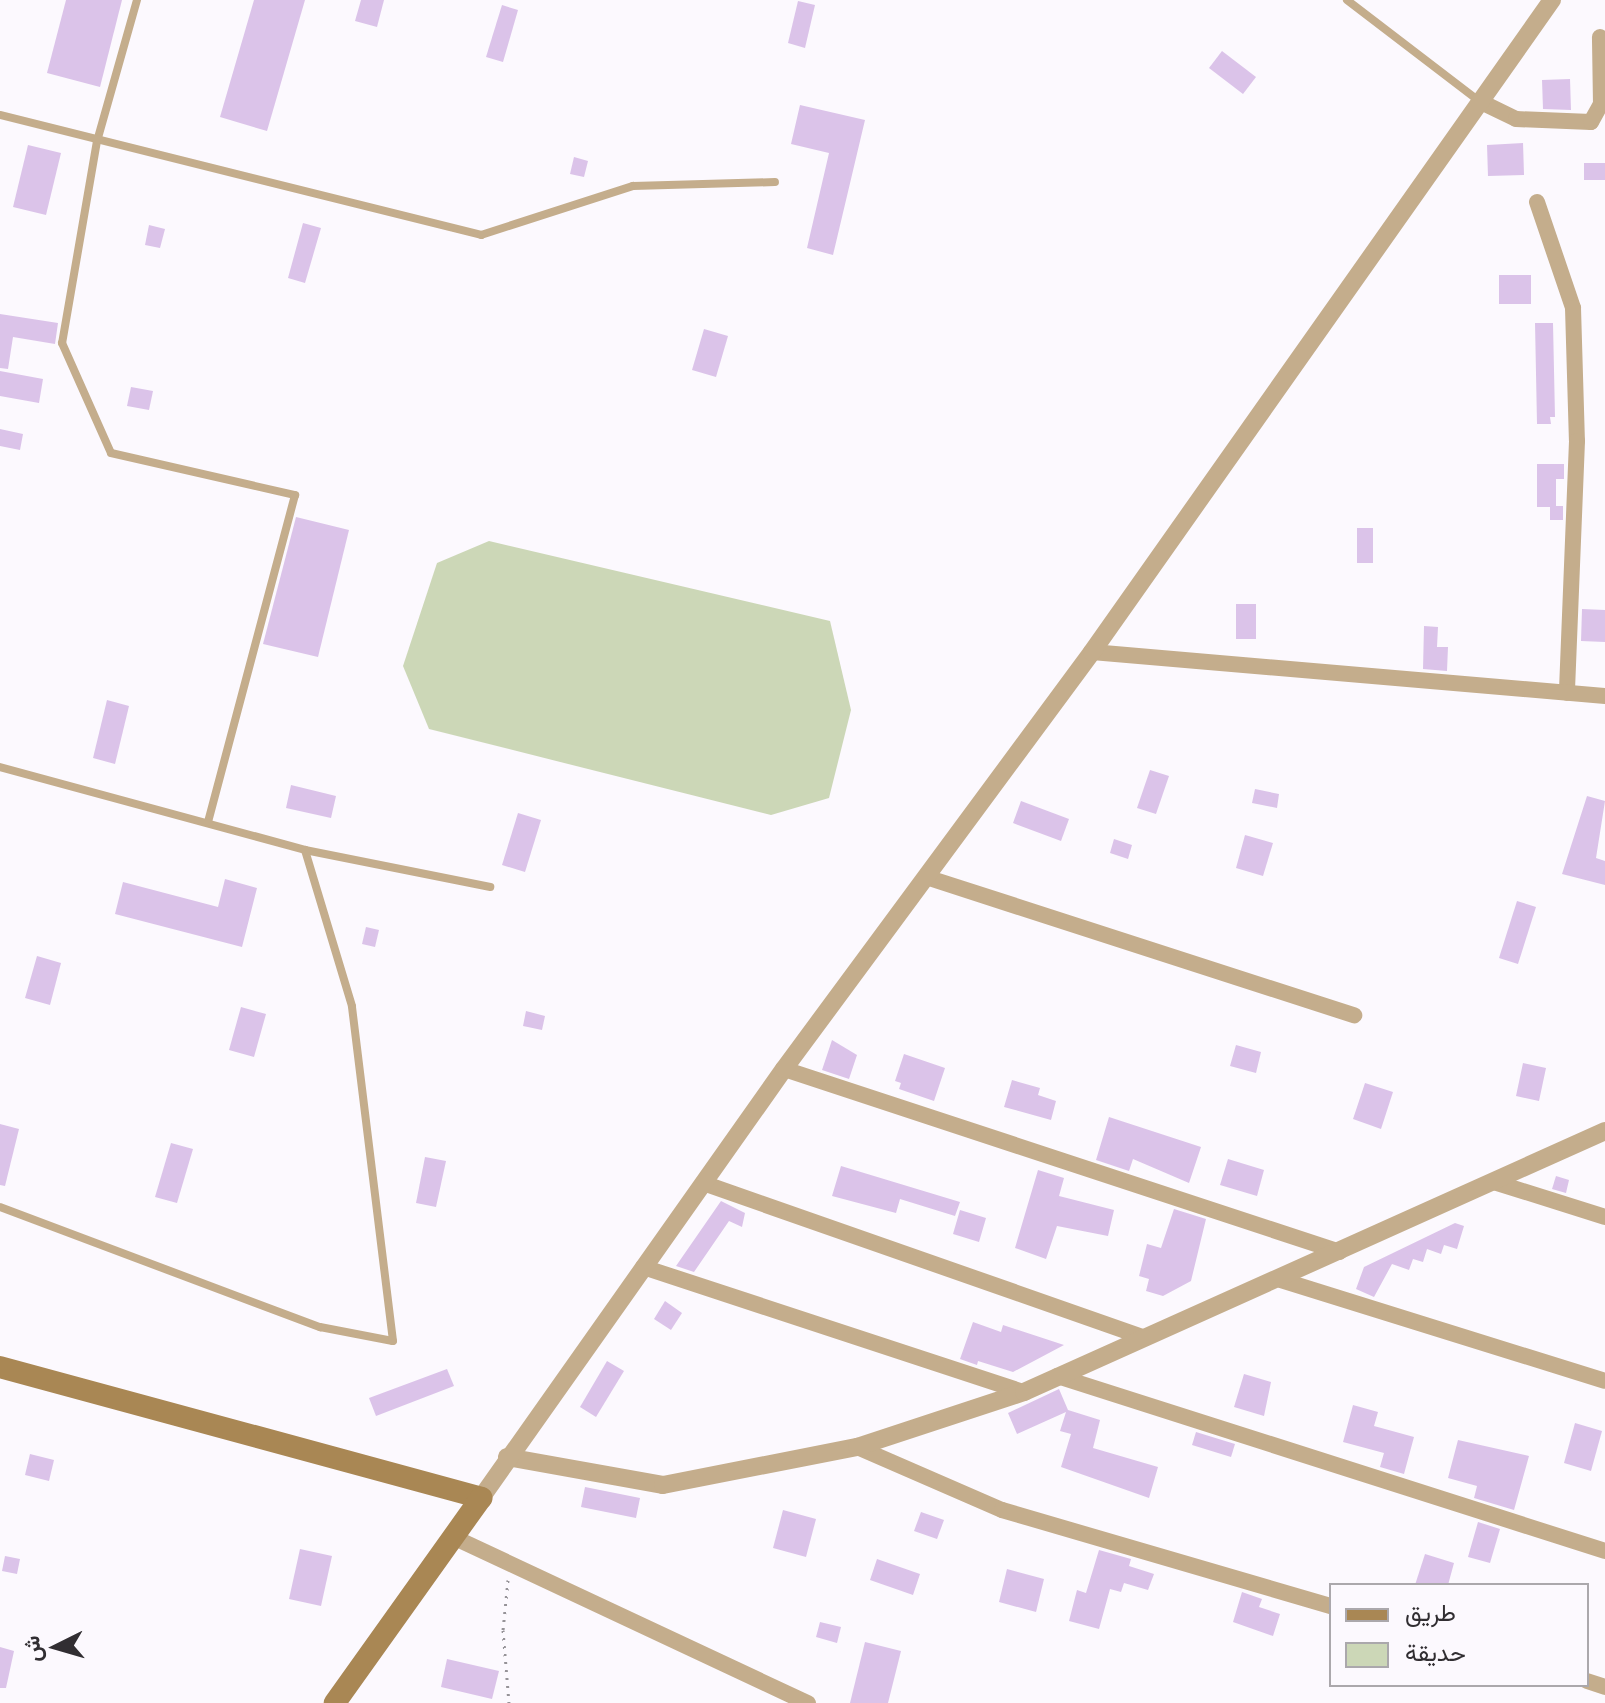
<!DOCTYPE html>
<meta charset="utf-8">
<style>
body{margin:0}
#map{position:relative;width:1605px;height:1703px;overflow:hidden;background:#fcf9fe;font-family:"Public Sans",Vazirmatn,sans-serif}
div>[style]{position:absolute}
.green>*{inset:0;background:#ccd7b7}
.building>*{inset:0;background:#dbc3e9}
.path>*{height:3px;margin-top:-1.5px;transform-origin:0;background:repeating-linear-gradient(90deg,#969398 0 2px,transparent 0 8px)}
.service>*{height:8px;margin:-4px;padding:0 4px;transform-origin:4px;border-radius:4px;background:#c4ad8c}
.minor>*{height:16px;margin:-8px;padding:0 8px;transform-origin:8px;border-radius:8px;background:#c4ad8c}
.tertiary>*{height:18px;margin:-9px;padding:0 9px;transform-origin:9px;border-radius:9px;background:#c4ad8c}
.secondary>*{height:22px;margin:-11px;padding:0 11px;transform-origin:11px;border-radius:11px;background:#a98754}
span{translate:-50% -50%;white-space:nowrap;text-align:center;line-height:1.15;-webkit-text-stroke:7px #fcf9fe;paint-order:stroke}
.legend{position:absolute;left:1329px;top:1583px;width:260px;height:104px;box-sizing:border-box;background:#fcf9fe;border:2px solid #aba8ac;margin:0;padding:10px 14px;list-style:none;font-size:24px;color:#312e32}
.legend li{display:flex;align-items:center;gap:16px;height:40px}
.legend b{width:40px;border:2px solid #aba8ac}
.north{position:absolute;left:16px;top:1607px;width:80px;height:80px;-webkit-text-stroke:6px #fcf9fe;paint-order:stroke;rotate:265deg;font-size:22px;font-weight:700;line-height:32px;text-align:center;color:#312e32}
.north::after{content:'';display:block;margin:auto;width:28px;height:36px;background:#312e32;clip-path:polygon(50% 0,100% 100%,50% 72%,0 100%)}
</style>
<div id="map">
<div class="green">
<div style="clip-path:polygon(489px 541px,830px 621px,851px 710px,829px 798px,771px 815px,429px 729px,403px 666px,437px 563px)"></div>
</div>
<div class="building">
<div style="clip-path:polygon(66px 0,122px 0,100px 87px,47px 73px)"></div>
<div style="clip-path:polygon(254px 0,305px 0,267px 131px,220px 117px)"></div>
<div style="clip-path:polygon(361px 0,384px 0,377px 27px,355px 21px)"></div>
<div style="clip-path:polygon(798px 1px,815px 5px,805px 48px,788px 43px)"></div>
<div style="clip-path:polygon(502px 5px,518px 10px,503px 62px,486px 57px)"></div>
<div style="clip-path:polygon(1222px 51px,1256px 77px,1243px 94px,1209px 68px)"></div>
<div style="clip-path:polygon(1570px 79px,1571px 110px,1543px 109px,1542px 80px)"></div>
<div style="clip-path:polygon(800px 105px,865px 120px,833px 255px,807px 248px,829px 153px,791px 144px)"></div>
<div style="clip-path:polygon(1523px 143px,1524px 175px,1488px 176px,1487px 145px)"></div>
<div style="clip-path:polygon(28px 145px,61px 153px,46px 215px,13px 207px)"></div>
<div style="clip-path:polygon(574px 157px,588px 161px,584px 177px,570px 174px)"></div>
<div style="clip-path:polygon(1584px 163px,1605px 163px,1605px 180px,1584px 180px)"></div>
<div style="clip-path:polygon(303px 223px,321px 228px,305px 283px,288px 278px)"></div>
<div style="clip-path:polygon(149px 225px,165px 229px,160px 248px,145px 245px)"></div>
<div style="clip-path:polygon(1499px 275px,1531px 275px,1531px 304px,1499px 304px)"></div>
<div style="clip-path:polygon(0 314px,58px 323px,55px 344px,13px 337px,8px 369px,0 368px)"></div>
<div style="clip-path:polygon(1535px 323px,1553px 323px,1555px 417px,1550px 417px,1551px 424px,1537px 424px)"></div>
<div style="clip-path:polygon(704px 329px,728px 336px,716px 377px,692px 370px)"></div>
<div style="clip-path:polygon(0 371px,43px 379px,39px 403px,0 396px)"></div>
<div style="clip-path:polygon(131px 387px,153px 391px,149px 410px,127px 406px)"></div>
<div style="clip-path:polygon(0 429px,23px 434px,20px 450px,0 446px)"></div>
<div style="clip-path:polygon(1537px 464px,1564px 464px,1564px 479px,1556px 479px,1556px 506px,1563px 506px,1563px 520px,1550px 520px,1550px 507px,1537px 507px)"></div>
<div style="clip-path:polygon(296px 517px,349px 530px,318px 657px,263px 644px)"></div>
<div style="clip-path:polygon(1357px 528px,1373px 528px,1373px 563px,1357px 563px)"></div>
<div style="clip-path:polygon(1236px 604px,1256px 604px,1256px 639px,1236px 639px)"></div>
<div style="clip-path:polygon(1582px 609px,1605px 610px,1605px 642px,1581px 641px)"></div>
<div style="clip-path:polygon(1424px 626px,1438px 627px,1437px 647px,1448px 647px,1447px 671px,1423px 669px)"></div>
<div style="clip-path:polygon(107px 700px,129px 706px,115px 764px,93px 758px)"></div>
<div style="clip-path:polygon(1150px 770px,1169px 776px,1156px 814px,1137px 808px)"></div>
<div style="clip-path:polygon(291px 785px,336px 796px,331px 818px,286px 808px)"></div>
<div style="clip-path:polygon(1255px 789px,1279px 794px,1277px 808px,1252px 803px)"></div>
<div style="clip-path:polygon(1587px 796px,1605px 801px,1596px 858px,1605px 861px,1605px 885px,1562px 874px)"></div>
<div style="clip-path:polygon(1021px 801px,1069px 819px,1061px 841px,1013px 823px)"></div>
<div style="clip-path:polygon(518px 813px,541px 820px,525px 872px,502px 865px)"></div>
<div style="clip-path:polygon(1245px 835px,1273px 843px,1263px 876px,1236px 868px)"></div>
<div style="clip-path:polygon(1114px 839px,1132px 845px,1128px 859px,1110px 853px)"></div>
<div style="clip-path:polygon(225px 879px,257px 888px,242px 947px,115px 914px,123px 882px,218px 907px)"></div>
<div style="clip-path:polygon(1517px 901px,1536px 907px,1518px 964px,1499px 958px)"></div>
<div style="clip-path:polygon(366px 927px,379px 930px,375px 947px,362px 944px)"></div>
<div style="clip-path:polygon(37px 956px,61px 963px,50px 1005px,25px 998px)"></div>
<div style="clip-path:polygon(241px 1007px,266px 1014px,254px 1057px,229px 1050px)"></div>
<div style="clip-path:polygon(526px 1011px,545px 1016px,542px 1030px,523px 1026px)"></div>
<div style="clip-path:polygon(832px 1040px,857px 1055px,849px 1079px,822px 1070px)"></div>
<div style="clip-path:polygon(1236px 1045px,1261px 1052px,1256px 1073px,1230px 1066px)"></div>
<div style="clip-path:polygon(904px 1054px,945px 1068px,934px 1101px,899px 1089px,901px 1083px,895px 1081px)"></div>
<div style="clip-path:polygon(1523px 1063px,1546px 1068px,1539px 1101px,1516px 1096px)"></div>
<div style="clip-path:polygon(1012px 1080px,1040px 1088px,1038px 1095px,1056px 1101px,1051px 1120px,1004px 1107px)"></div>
<div style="clip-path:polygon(1365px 1083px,1393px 1092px,1381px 1129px,1353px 1119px)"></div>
<div style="clip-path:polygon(1109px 1117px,1201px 1147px,1189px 1183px,1133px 1159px,1129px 1171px,1096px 1160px)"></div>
<div style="clip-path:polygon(0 1124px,19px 1129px,5px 1186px,0 1185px)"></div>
<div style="clip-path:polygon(171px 1143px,193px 1149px,177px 1203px,155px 1197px)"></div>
<div style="clip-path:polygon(425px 1157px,446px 1161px,436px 1207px,416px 1203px)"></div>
<div style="clip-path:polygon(1228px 1159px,1264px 1170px,1257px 1196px,1220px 1185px)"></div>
<div style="clip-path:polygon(841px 1166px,960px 1202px,955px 1216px,900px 1199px,896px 1213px,832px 1196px)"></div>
<div style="clip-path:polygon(1038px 1170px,1064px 1178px,1059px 1196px,1114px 1210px,1108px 1236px,1057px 1226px,1046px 1259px,1015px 1248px)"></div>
<div style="clip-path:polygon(1556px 1176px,1569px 1180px,1566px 1193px,1552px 1189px)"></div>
<div style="clip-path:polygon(721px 1201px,745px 1213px,742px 1227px,729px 1221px,694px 1272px,676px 1266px)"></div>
<div style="clip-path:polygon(1174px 1209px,1206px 1219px,1191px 1281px,1163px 1296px,1146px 1291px,1149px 1279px,1139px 1276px,1147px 1244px,1161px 1248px)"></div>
<div style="clip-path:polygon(960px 1210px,986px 1218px,979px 1242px,953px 1234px)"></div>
<div style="clip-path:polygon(1455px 1223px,1464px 1226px,1457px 1249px,1444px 1245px,1441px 1254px,1427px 1249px,1423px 1262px,1413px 1259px,1409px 1270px,1392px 1264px,1374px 1297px,1356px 1289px,1364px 1267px)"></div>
<div style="clip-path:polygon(665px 1301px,682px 1313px,671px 1330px,654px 1319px)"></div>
<div style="clip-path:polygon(973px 1322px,1001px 1332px,1003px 1325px,1064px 1345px,1013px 1372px,978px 1361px,977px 1365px,960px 1359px)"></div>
<div style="clip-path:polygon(607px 1361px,624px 1371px,596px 1417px,580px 1407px)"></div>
<div style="clip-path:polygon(447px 1369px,454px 1386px,376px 1416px,369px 1398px)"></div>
<div style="clip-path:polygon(1244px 1374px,1271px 1382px,1264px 1416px,1234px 1407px)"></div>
<div style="clip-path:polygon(1059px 1389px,1068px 1410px,1100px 1420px,1093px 1448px,1158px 1467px,1149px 1498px,1061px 1467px,1071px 1434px,1060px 1431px,1066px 1412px,1017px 1434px,1008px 1413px)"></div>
<div style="clip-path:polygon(1353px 1405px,1378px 1412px,1374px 1426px,1414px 1437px,1404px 1474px,1380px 1467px,1384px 1453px,1343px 1442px)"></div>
<div style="clip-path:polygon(1575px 1423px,1602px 1431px,1591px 1471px,1564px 1463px)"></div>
<div style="clip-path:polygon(1196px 1432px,1235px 1444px,1231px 1457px,1192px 1445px)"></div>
<div style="clip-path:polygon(1458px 1440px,1529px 1456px,1514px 1510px,1474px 1498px,1477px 1486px,1448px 1478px)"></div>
<div style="clip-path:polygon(30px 1454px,54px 1460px,49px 1481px,25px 1475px)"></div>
<div style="clip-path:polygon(585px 1487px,640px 1498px,636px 1518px,581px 1507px)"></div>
<div style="clip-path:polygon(783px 1510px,816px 1519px,806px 1557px,773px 1548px)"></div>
<div style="clip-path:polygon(921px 1512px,944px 1520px,937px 1539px,914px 1531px)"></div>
<div style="clip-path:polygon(1478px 1522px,1500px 1529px,1490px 1563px,1468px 1557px)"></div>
<div style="clip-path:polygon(300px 1549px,332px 1556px,321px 1606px,289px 1599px)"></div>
<div style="clip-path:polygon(1099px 1550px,1131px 1559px,1129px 1566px,1154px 1574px,1148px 1590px,1124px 1583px,1121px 1592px,1110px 1589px,1099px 1629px,1069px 1621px,1077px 1590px,1086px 1593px)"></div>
<div style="clip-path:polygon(1425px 1554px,1454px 1563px,1448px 1585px,1415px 1585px)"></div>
<div style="clip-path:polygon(5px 1556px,20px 1559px,17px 1574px,2px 1571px)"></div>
<div style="clip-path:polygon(877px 1559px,920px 1574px,913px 1595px,870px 1580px)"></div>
<div style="clip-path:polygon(1007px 1569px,1044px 1579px,1036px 1612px,999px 1602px)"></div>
<div style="clip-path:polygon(1242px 1592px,1262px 1599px,1259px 1607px,1280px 1614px,1273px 1636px,1233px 1622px)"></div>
<div style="clip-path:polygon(820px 1622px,841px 1627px,837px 1643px,816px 1637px)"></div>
<div style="clip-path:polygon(865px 1642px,901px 1651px,888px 1703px,850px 1703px)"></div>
<div style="clip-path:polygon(0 1647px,14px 1651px,6px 1688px,0 1688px)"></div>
<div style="clip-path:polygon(447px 1659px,499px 1671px,492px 1699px,441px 1687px)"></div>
</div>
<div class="path">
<div style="left:508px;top:1580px;width:50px;rotate:95.7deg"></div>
<div style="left:503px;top:1630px;width:73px;rotate:85.3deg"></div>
</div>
<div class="service">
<div style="left:137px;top:0;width:147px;rotate:105.8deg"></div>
<div style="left:97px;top:141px;width:205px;rotate:99.8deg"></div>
<div style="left:62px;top:343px;width:120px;rotate:66deg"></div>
<div style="left:111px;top:453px;width:189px;rotate:12.9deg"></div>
<div style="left:295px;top:495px;width:338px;rotate:104.9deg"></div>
<div style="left:1347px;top:0;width:166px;rotate:37.4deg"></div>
<div style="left:0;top:115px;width:496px;rotate:14deg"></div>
<div style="left:481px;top:235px;width:160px;rotate:-17.9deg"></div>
<div style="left:633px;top:186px;width:142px;rotate:-1.6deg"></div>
<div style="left:0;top:767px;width:316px;rotate:15.2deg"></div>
<div style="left:305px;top:850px;width:189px;rotate:11.3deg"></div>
<div style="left:0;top:1207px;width:342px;rotate:20.6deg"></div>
<div style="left:320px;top:1327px;width:74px;rotate:10.9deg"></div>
<div style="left:393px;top:1341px;width:337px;rotate:-97deg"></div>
<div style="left:352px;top:1006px;width:163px;rotate:-106.8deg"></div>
</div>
<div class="minor">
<div style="left:1479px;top:101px;width:41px;rotate:25.9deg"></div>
<div style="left:1516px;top:119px;width:75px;rotate:2.3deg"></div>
<div style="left:1591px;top:122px;width:21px;rotate:-61deg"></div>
<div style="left:1601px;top:104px;width:67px;rotate:-90.9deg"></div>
<div style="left:1537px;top:202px;width:112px;rotate:71.2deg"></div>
<div style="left:1573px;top:308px;width:133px;rotate:88.3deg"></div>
<div style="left:1577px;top:441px;width:252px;rotate:92.3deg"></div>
<div style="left:1092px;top:652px;width:515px;rotate:4.9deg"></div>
<div style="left:929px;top:878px;width:447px;rotate:17.9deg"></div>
<div style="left:784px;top:1069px;width:585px;rotate:18.22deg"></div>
<div style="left:1494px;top:1182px;width:116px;rotate:17.5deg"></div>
<div style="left:703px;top:1183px;width:468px;rotate:19.3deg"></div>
<div style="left:643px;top:1267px;width:401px;rotate:18.2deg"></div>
<div style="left:1281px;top:1280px;width:339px;rotate:17.3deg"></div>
<div style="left:1057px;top:1376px;width:575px;rotate:17.71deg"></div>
<div style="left:857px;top:1447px;width:158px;rotate:23.5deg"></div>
<div style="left:1002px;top:1510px;width:343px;rotate:16.3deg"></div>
<div style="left:453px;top:1537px;width:392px;rotate:25.1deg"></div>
<div style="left:1587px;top:1681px;width:19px;rotate:18deg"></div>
</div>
<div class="tertiary">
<div style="left:507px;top:1457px;width:158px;rotate:10.2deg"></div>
<div style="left:663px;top:1485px;width:198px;rotate:-11.1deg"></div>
<div style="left:857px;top:1447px;width:176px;rotate:-18.2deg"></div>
<div style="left:1024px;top:1392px;width:637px;rotate:-24.19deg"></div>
<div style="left:481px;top:1498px;width:525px;rotate:-54.77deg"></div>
<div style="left:784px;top:1069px;width:518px;rotate:-53.55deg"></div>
<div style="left:1092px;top:652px;width:798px;rotate:-54.8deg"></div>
</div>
<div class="secondary">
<div style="left:0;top:1367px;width:499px;rotate:15.2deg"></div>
<div style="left:481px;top:1498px;width:252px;rotate:125.5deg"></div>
</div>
<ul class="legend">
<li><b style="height:10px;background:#a98754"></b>طريق</li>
<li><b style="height:22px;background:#ccd7b7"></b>حديقة</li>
</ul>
<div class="north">ش</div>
</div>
